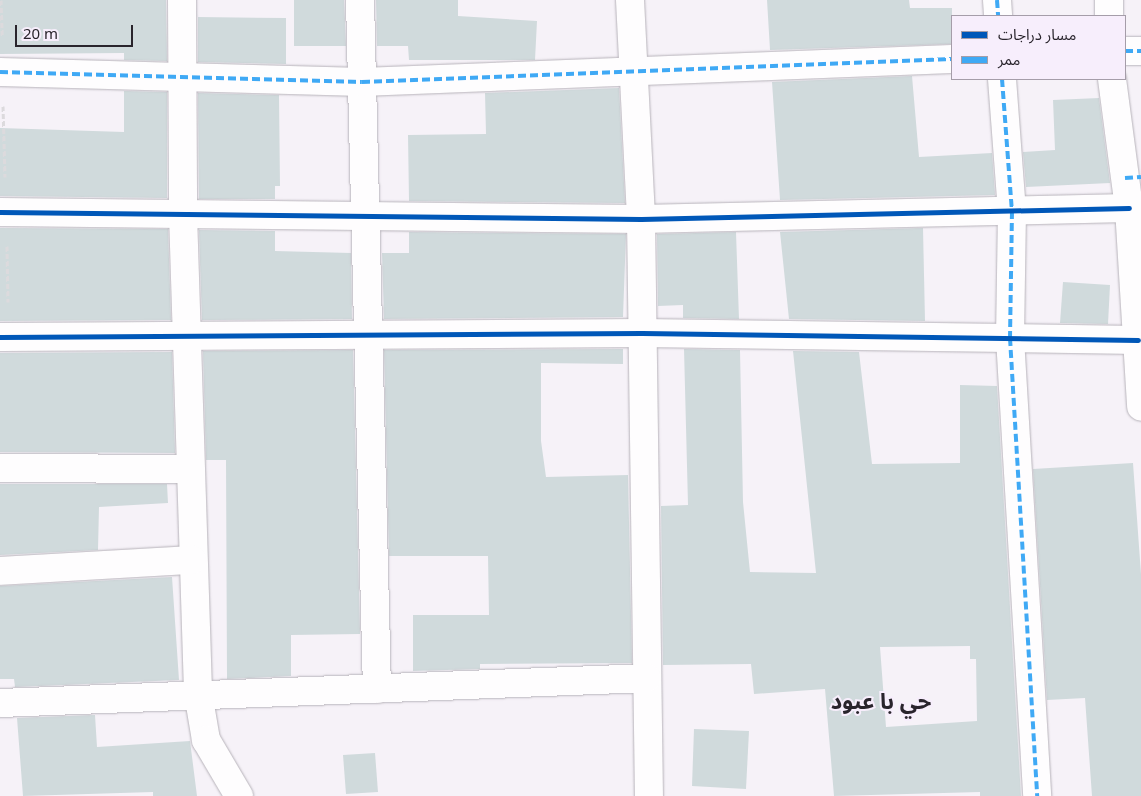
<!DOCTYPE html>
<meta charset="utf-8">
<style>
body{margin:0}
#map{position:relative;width:1141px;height:796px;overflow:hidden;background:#f6f2f8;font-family:Georgia,"Noto Sans Arabic",serif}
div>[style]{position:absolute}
.building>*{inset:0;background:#d0dadc}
.path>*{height:3px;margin-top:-1.5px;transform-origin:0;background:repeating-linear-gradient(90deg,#dcdadd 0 5px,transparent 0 7.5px)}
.roads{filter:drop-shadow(0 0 1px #b7b3ba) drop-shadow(0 0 1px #b7b3ba)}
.minor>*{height:28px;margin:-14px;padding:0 14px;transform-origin:14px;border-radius:14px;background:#fefdfe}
.quiet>*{height:4px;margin-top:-2px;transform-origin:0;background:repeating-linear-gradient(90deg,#3fa9f5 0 8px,transparent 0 12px)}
.cycleway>*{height:5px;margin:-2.5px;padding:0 2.5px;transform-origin:2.5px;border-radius:2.5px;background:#0057b8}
span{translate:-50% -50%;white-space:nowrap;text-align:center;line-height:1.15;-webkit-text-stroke:4px #f7eefc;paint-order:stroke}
.district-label{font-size:22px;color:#29242c;font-weight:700}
.legend{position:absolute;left:951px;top:15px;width:175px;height:65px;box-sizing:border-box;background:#f7eefc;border:1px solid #a59da9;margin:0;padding:6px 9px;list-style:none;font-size:15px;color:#29242c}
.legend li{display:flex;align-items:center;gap:10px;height:25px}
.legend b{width:25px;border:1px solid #a59da9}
.scale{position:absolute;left:15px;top:25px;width:118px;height:22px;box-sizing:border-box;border:2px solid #29242c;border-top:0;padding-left:6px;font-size:15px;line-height:18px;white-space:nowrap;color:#29242c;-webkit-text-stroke:4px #f7eefc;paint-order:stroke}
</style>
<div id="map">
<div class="building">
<div style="clip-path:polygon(0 0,166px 0,167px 61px,124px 60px,124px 53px,0 54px)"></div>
<div style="clip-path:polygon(294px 0,344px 0,346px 46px,294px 46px)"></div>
<div style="clip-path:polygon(376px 0,458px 0,458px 16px,537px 21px,535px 60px,409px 60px,408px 46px,377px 46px)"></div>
<div style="clip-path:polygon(767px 0,909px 0,910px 8px,952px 8px,952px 44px,770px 50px)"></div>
<div style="clip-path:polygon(198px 17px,286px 18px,286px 64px,198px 62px)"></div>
<div style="clip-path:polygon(912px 76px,919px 157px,992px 153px,995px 195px,780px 200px,772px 82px)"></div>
<div style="clip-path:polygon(619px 88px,625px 203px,409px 201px,408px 135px,486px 134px,485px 93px)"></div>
<div style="clip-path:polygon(124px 91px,167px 92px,167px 198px,0 196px,0 128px,124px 132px)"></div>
<div style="clip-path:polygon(198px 93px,279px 95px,280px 186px,275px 186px,275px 199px,199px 199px)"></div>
<div style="clip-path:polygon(1099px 98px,1110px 183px,1026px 187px,1023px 152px,1055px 150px,1053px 100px)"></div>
<div style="clip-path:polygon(0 228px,168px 229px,171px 320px,0 321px)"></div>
<div style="clip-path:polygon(923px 228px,925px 321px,789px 319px,780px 232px)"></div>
<div style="clip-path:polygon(199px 230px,275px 231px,275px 251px,351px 253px,352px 319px,202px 320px)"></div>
<div style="clip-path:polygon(409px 232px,626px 234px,623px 317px,384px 319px,382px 253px,409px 253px)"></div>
<div style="clip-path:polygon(736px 232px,739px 319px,683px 318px,683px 305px,658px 306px,657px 234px)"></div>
<div style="clip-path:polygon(1063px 282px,1110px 285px,1108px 324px,1060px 323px)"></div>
<div style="clip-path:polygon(623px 349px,623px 364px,541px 363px,541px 441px,546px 477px,628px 475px,632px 663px,480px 664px,480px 669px,413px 671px,413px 615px,489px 615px,488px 556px,389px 556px,384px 350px)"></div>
<div style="clip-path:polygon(evenodd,684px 349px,740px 350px,743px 502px,750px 572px,816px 573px,793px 351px,859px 352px,872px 464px,960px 463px,960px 385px,997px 386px,1021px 796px,980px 796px,980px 792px,834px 796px,825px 689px,754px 694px,751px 664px,663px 665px,661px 506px,688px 505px,684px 349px,970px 646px,970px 659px,976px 659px,977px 721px,886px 727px,880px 647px,970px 646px)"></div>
<div style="clip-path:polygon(353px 350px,360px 634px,291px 635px,291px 676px,227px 679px,226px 460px,206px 460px,203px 351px)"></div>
<div style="clip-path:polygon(172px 352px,175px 453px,0 452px,0 353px)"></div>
<div style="clip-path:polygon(1133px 463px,1141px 574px,1141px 796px,1092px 796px,1085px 698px,1047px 700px,1033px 469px)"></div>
<div style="clip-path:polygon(0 484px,167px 484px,168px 503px,99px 507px,98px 550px,0 555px)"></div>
<div style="clip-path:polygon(172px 577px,179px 680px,15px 687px,14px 679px,0 679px,0 586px)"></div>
<div style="clip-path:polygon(95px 715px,97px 747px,190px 741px,197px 796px,153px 796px,153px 792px,23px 796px,17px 718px)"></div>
<div style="clip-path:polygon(694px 729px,749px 731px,746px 789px,692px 786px)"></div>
<div style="clip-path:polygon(375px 753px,378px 792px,346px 794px,343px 755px)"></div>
</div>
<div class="path">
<div style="left:1px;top:0;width:37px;rotate:88deg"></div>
<div style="left:3px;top:106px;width:71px;rotate:88.4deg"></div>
<div style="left:7px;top:246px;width:56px;rotate:89deg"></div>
</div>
<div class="roads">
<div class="minor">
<div style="left:182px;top:0;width:214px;rotate:89.7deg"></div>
<div style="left:183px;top:214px;width:479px;rotate:88.2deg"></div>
<div style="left:198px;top:693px;width:48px;rotate:80.3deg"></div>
<div style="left:206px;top:740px;width:65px;rotate:59.5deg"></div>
<div style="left:360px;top:0;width:689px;rotate:88.59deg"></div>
<div style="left:630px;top:0;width:219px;rotate:87.1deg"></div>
<div style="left:641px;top:219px;width:577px;rotate:89.21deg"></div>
<div style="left:997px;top:0;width:16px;rotate:86deg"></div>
<div style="left:1109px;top:0;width:16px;rotate:90deg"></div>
<div style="left:1125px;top:51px;width:16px"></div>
<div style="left:0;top:72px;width:362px;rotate:1.6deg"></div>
<div style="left:362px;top:82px;width:590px;rotate:-2.23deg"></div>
<div style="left:1002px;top:79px;width:132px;rotate:85.7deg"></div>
<div style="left:1012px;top:211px;width:127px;rotate:90.9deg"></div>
<div style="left:1010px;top:338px;width:459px;rotate:86.6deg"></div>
<div style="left:1112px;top:79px;width:130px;rotate:82.5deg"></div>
<div style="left:1129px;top:208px;width:199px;rotate:86.5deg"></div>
<div style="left:0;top:212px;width:641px;rotate:0.63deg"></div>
<div style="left:641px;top:219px;width:488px;rotate:-1.3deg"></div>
<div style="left:0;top:337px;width:642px;rotate:-0.36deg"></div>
<div style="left:642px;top:333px;width:496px;rotate:0.8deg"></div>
<div style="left:0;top:468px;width:190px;rotate:0.3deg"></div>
<div style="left:0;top:571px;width:192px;rotate:-3.3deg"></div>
<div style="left:0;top:703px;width:647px;rotate:-2.21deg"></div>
</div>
</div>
<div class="quiet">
<div style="left:997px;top:0;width:16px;rotate:86deg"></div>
<div style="left:1125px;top:51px;width:16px"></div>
<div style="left:0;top:72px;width:362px;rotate:1.6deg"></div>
<div style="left:362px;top:82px;width:590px;rotate:-2.23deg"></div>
<div style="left:1002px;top:79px;width:132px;rotate:85.7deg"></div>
<div style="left:1012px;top:211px;width:127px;rotate:90.9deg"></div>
<div style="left:1010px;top:338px;width:459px;rotate:86.6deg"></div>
<div style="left:1125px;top:178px;width:16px;rotate:-4deg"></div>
</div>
<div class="cycleway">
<div style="left:0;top:212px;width:641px;rotate:0.63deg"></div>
<div style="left:641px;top:219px;width:488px;rotate:-1.3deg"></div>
<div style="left:0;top:337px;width:642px;rotate:-0.36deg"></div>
<div style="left:642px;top:333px;width:496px;rotate:0.8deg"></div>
</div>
<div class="district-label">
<span style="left:881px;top:703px">حي با عبود</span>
</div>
<ul class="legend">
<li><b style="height:6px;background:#0057b8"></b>مسار دراجات</li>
<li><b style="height:6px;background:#3fa9f5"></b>ممر</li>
</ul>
<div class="scale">20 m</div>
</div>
